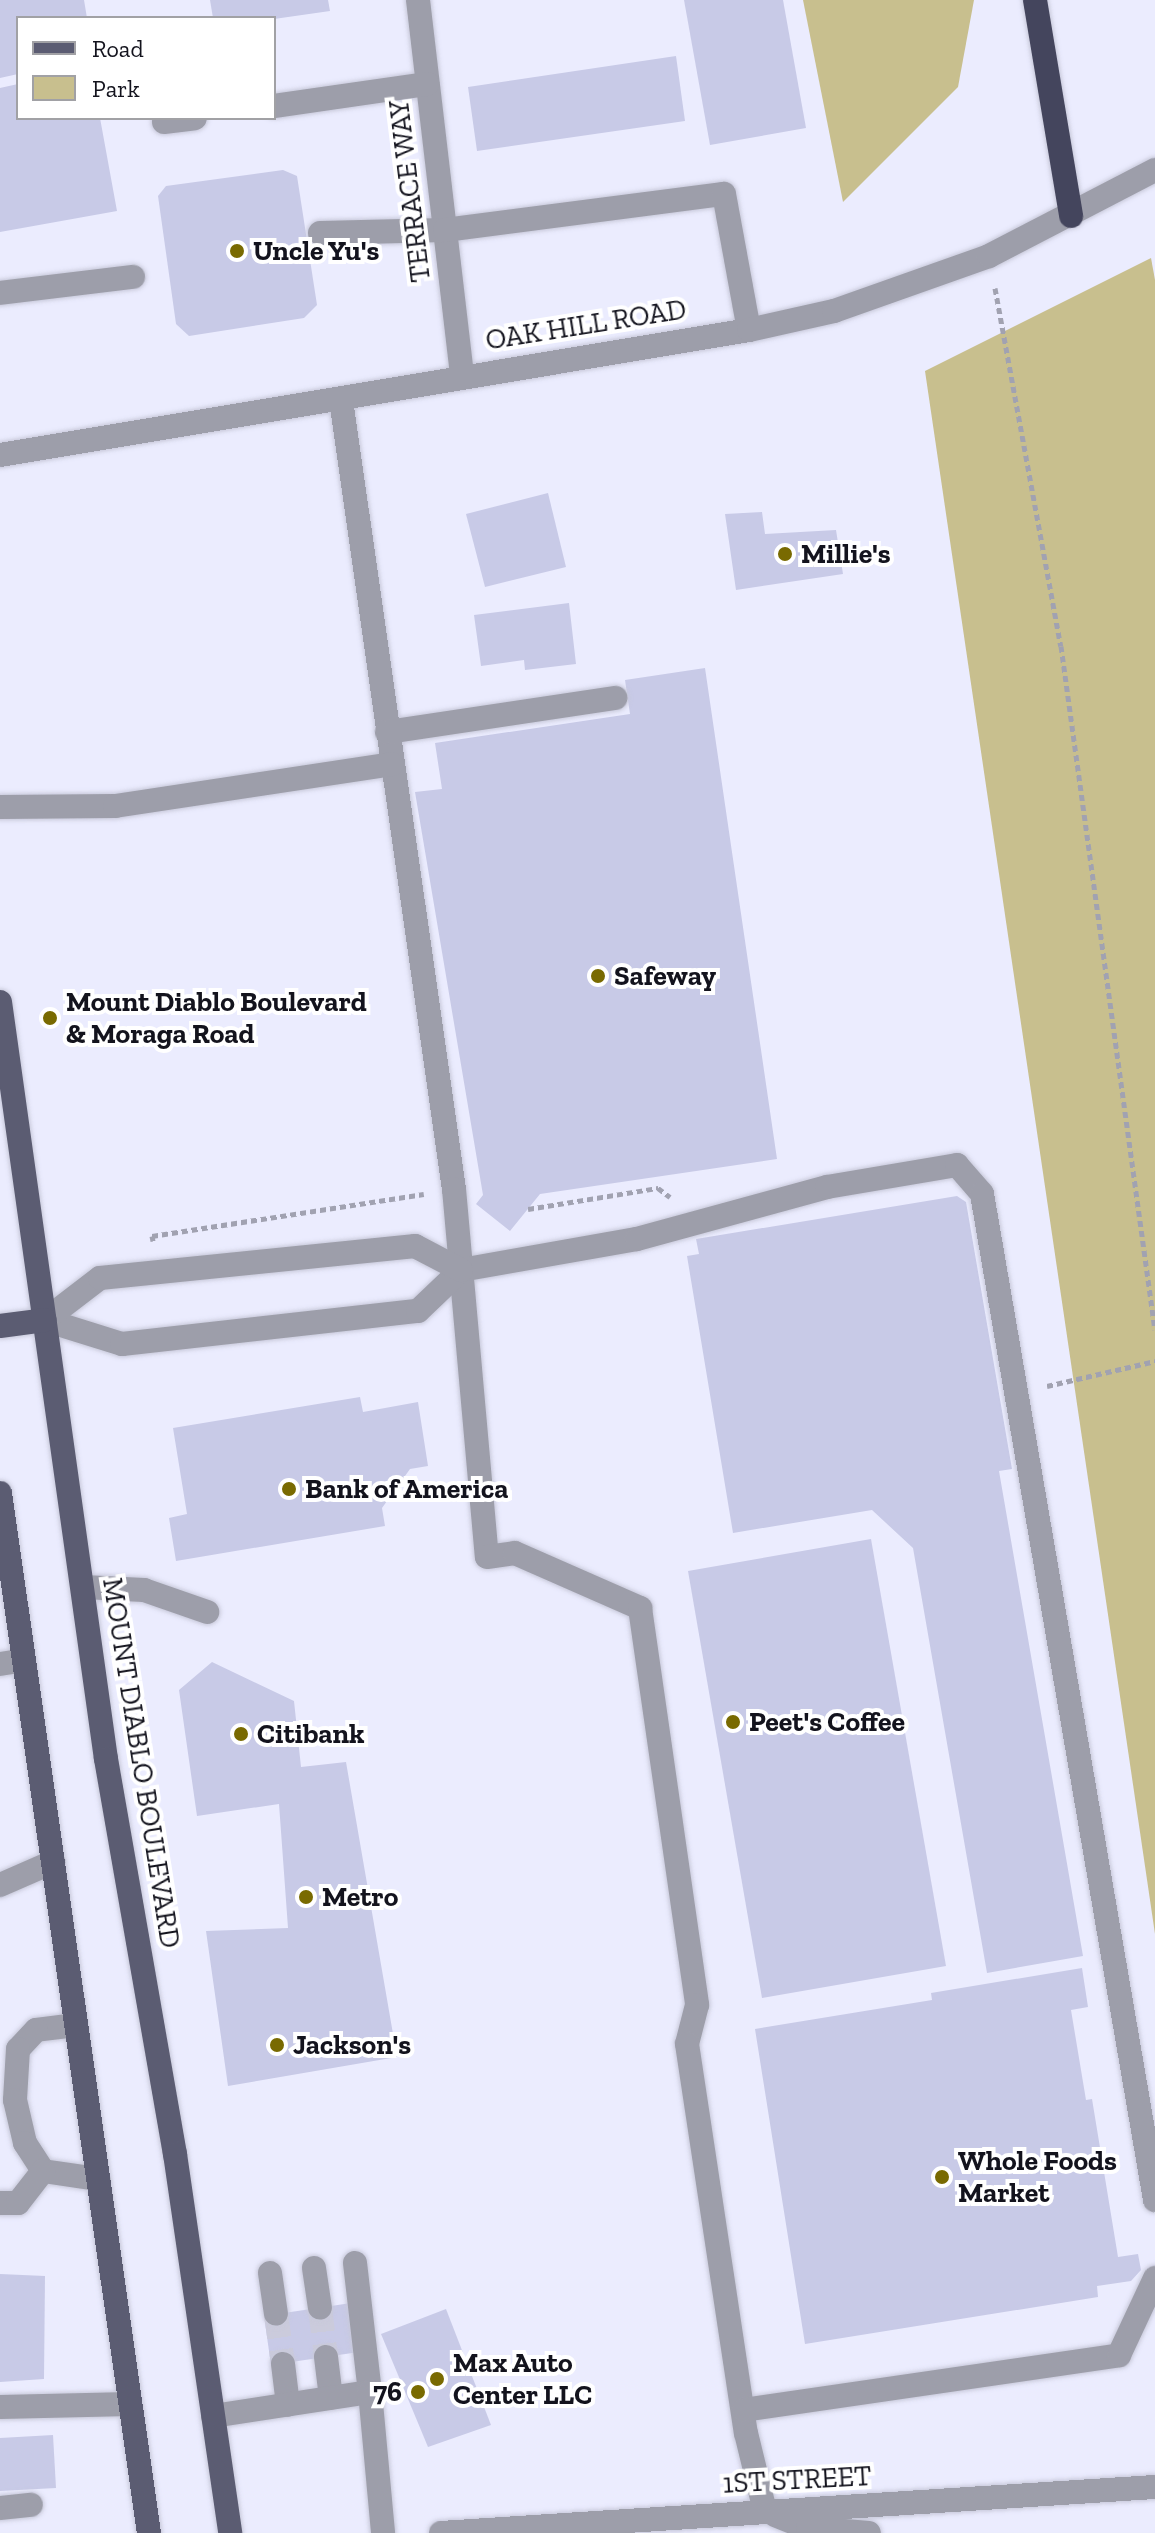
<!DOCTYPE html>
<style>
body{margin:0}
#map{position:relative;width:1155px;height:2533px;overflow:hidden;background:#ebecfe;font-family:"Zilla Slab",serif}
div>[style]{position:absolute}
.green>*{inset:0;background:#c8bf8e}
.building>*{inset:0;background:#c8cae7}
.minor-tunnel>*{height:24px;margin-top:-12px;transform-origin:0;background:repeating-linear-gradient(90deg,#cbcbdc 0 24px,transparent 0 36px)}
.path>*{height:5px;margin-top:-2.5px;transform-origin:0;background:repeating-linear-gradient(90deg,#a1a2b1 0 6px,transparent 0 10px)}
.roads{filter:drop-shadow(0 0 2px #c8c9da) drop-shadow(0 0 2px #c8c9da)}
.minor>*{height:24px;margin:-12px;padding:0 12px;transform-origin:12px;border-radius:12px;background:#9d9eaa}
.major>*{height:24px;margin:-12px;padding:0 12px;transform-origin:12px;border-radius:12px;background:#5b5c72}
.highway>*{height:24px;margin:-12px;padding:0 12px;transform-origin:12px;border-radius:12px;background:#44455d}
.dots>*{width:22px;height:22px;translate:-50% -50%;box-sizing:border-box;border:4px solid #fff;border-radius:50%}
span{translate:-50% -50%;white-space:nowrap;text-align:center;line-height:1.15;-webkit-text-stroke:8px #fff;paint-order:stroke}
.street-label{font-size:28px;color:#13131d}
.poi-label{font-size:28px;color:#13131d;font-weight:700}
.left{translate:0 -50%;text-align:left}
.right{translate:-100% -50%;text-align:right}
.legend{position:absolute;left:16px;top:16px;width:260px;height:104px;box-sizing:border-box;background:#fff;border:2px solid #a1a1a5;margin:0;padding:10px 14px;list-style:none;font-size:24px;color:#13131d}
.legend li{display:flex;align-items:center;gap:16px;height:40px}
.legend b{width:40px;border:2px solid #a1a1a5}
</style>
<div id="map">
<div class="green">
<div style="clip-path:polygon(803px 0,974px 0,958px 87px,843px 202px)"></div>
<div style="clip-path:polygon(1151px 258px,1155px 280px,1155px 1934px,925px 371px)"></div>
</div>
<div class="building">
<div style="clip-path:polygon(0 0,84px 0,87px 18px,18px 18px,18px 74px,0 78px)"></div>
<div style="clip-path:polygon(210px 0,328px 0,330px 11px,274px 19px,213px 18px)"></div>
<div style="clip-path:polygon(684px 0,783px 0,806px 128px,710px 145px)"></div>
<div style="clip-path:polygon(676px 56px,685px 121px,477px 151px,468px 87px)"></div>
<div style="clip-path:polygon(18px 84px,18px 118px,100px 118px,117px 211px,0 232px,0 88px)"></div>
<div style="clip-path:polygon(283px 170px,297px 176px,317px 305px,304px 318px,189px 336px,176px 324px,158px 196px,166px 186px)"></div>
<div style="clip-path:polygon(548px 493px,566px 567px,485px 587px,466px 514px)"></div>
<div style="clip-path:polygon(762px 512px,765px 534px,836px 530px,843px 574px,736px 590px,725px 514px)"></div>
<div style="clip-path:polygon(569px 603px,576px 664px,525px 670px,524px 660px,481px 666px,474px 615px)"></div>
<div style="clip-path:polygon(705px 668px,777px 1159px,540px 1194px,510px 1231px,476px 1204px,483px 1195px,415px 792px,442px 789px,435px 743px,630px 714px,625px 680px)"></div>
<div style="clip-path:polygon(957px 1196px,966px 1202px,1012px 1469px,999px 1471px,1083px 1956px,987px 1973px,913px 1548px,872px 1510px,733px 1533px,687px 1256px,699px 1254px,696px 1239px)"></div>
<div style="clip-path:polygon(360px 1397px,363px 1412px,418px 1402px,428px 1466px,410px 1469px,382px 1508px,385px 1526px,176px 1561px,169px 1518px,187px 1514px,173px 1428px)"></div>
<div style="clip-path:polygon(871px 1539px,946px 1966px,762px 1998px,688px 1571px)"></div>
<div style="clip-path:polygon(212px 1662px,294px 1701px,301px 1767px,346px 1762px,397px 2057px,228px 2086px,206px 1931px,288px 1928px,279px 1804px,197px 1816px,179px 1690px)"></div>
<div style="clip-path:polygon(1082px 1968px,1088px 2007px,1071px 2010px,1086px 2100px,1092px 2099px,1118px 2257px,1138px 2254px,1141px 2270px,1131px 2281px,1097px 2286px,1098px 2297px,805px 2344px,755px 2029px,932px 2000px,931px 1993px)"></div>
<div style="clip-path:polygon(0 2274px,45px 2276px,44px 2379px,0 2382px)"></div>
<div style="clip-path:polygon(351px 2303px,359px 2352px,271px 2365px,264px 2316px)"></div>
<div style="clip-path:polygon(446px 2309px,491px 2425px,428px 2447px,381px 2334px)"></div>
<div style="clip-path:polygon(53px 2435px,56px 2488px,0 2491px,0 2438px)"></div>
</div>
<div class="minor-tunnel">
<div style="left:320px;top:2308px;width:49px;rotate:83deg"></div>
<div style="left:276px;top:2314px;width:50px;rotate:82deg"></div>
</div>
<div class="path">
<div style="left:995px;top:288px;width:364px;rotate:79.6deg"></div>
<div style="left:1061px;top:646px;width:690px;rotate:82.18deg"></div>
<div style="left:528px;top:1209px;width:132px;rotate:-9.2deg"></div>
<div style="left:658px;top:1188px;width:15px;rotate:37deg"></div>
<div style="left:153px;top:1241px;width:5px;rotate:-101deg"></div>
<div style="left:152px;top:1236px;width:275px;rotate:-8.8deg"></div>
<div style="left:1047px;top:1386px;width:111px;rotate:-13deg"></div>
</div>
<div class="roads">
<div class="minor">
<div style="left:418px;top:0;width:378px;rotate:83.3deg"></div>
<div style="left:274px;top:106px;width:155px;rotate:-8.2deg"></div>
<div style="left:164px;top:122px;width:31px;rotate:-7deg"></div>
<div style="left:320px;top:233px;width:125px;rotate:-1.4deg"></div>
<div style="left:445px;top:230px;width:281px;rotate:-7.4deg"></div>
<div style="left:724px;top:194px;width:138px;rotate:79.6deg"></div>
<div style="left:0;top:293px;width:134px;rotate:-6.9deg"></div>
<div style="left:341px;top:400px;width:797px;rotate:81.85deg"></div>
<div style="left:454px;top:1189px;width:369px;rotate:84.9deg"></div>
<div style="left:487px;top:1557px;width:28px;rotate:-8deg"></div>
<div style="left:515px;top:1553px;width:137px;rotate:23.7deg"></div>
<div style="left:640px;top:1608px;width:401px;rotate:81.8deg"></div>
<div style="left:697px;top:2005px;width:40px;rotate:104.4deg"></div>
<div style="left:687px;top:2044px;width:393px;rotate:81.4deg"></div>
<div style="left:746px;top:2433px;width:80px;rotate:76.3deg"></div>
<div style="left:0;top:455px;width:759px;rotate:-9.47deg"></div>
<div style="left:749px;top:330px;width:87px;rotate:-12.6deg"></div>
<div style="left:834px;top:311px;width:164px;rotate:-19.5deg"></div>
<div style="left:989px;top:256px;width:187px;rotate:-27.4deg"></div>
<div style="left:387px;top:732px;width:231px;rotate:-8.5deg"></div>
<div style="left:0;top:807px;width:115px;rotate:-0.5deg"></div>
<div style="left:115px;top:806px;width:280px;rotate:-8.6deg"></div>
<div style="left:45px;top:1320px;width:81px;rotate:17.3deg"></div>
<div style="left:122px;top:1344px;width:298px;rotate:-6.4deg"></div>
<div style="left:418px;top:1311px;width:59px;rotate:-43.6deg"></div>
<div style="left:461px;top:1270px;width:179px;rotate:-10deg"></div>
<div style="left:637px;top:1239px;width:197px;rotate:-15.3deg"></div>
<div style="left:827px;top:1187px;width:132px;rotate:-9.6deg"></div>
<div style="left:957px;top:1165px;width:38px;rotate:49deg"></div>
<div style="left:982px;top:1194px;width:1021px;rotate:80.24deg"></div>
<div style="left:45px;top:1320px;width:69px;rotate:-37.4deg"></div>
<div style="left:100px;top:1278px;width:317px;rotate:-5.8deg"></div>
<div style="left:415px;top:1246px;width:52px;rotate:27.6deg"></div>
<div style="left:84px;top:1587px;width:60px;rotate:2.9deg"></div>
<div style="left:144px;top:1590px;width:67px;rotate:19.2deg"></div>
<div style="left:0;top:1664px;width:24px;rotate:-9deg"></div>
<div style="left:0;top:1885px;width:58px;rotate:-23.5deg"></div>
<div style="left:76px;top:2025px;width:40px;rotate:172.9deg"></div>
<div style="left:36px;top:2030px;width:26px;rotate:133deg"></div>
<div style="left:18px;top:2049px;width:51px;rotate:93.4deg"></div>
<div style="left:15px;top:2100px;width:44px;rotate:76.9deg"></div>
<div style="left:25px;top:2143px;width:33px;rotate:57deg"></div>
<div style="left:43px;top:2171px;width:56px;rotate:8.3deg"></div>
<div style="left:0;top:2203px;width:18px"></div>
<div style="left:18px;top:2203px;width:41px;rotate:-52deg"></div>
<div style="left:355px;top:2263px;width:130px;rotate:83.4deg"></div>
<div style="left:314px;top:2268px;width:40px;rotate:81.5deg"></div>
<div style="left:270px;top:2273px;width:41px;rotate:81.7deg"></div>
<div style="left:326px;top:2357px;width:41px;rotate:83deg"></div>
<div style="left:283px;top:2364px;width:41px;rotate:83deg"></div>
<div style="left:0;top:2407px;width:130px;rotate:-1.3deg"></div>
<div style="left:744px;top:2410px;width:379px;rotate:-8.3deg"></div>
<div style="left:1119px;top:2355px;width:85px;rotate:-64.9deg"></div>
<div style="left:213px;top:2416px;width:159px;rotate:-8.7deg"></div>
<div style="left:370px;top:2392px;width:142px;rotate:84.7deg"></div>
<div style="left:0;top:2508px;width:31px;rotate:-6deg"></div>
<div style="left:775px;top:2515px;width:35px;rotate:22deg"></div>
<div style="left:808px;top:2528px;width:61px;rotate:4.7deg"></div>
<div style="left:441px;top:2533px;width:715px;rotate:-3.69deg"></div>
</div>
<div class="major">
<div style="left:0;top:1002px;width:764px;rotate:82.03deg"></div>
<div style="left:106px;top:1759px;width:401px;rotate:80.1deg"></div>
<div style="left:175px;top:2154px;width:383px;rotate:81.7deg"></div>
<div style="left:0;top:1326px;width:45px;rotate:-7.6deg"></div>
<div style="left:0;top:1493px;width:1051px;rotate:81.85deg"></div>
</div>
<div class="highway">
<div style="left:1035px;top:0;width:219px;rotate:80.5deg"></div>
</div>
</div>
<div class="dots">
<div style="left:237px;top:251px;background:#796a01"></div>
<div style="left:785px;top:554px;background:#796a01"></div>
<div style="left:598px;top:976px;background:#796a01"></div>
<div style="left:50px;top:1018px;background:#796a01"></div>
<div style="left:289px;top:1489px;background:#796a01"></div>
<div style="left:733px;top:1722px;background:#796a01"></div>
<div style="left:241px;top:1734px;background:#796a01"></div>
<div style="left:306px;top:1897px;background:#796a01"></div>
<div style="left:277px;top:2045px;background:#796a01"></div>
<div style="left:942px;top:2177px;background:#796a01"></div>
<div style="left:437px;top:2379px;background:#796a01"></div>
<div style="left:418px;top:2392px;background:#796a01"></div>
</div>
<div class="street-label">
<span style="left:410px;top:191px;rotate:-97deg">TERRACE WAY</span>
<span style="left:586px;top:325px;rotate:-9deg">OAK HILL ROAD</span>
<span style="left:141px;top:1763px;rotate:81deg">MOUNT DIABLO BOULEVARD</span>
<span style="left:797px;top:2480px;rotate:-3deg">1ST STREET</span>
</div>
<div class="poi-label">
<span class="left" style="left:253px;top:251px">Uncle Yu's</span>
<span class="left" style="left:801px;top:554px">Millie's</span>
<span class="left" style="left:614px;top:976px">Safeway</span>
<span class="left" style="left:66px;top:1018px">Mount Diablo Boulevard<br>&amp; Moraga Road</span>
<span class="left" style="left:305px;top:1489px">Bank of America</span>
<span class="left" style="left:749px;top:1722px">Peet's Coffee</span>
<span class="left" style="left:257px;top:1734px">Citibank</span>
<span class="left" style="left:322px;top:1897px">Metro</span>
<span class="left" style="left:293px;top:2045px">Jackson's</span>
<span class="left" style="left:958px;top:2177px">Whole Foods<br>Market</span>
<span class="left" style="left:453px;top:2379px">Max Auto<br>Center LLC</span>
<span class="right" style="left:402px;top:2392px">76</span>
</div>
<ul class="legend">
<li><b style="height:10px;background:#5b5c72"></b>Road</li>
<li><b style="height:22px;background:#c8bf8e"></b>Park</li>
</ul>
</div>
